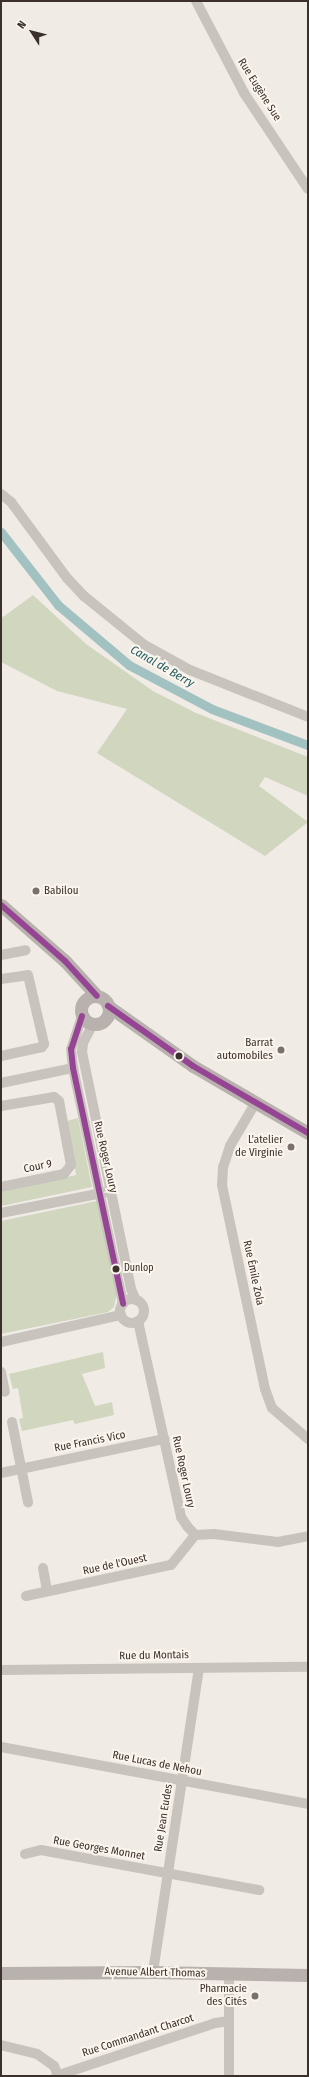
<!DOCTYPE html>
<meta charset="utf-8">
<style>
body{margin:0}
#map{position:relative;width:309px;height:2077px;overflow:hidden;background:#f0ebe5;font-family:"Fira Sans Condensed",sans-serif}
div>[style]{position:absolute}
.green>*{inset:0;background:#d1d6bf}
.canal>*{height:9px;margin:-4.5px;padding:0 4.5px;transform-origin:4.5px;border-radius:4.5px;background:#a1c2c1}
.minor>*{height:10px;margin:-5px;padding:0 5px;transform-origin:5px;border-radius:5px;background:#c9c3be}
.minor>.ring{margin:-5px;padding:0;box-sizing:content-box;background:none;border:10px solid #c9c3be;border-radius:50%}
.major>*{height:13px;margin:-6.5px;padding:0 6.5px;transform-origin:6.5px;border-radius:6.5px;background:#b8b1ad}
.major>.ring{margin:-6.5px;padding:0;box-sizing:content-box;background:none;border:13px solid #b8b1ad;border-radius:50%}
.bus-1>*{height:6px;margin:-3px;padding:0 3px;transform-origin:3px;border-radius:3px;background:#954593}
.dots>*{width:11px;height:11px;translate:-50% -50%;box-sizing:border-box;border:2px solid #fbf5ee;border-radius:50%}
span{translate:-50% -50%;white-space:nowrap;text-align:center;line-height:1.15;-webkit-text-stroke:4px #fbf5ee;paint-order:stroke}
.bus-label{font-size:10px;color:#3b302b}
.left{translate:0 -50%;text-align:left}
.street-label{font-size:11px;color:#3b302b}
.poi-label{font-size:11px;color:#3b302b}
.right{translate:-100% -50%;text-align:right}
.water-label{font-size:12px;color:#1f5a5e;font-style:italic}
.frame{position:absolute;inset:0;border:2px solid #3b302b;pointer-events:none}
.north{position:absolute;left:12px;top:12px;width:40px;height:40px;-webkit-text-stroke:3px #fbf5ee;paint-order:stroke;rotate:306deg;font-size:11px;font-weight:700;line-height:16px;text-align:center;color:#3b302b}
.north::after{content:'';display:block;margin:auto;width:14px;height:18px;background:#3b302b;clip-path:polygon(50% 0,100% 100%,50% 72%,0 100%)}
</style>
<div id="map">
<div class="green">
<div style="clip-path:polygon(33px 595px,86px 644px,153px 691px,196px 713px,308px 757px,308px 796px,265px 777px,259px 786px,308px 822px,265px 856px,97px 753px,127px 709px,57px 691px,1px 662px,1px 615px,3px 617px)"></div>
<div style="clip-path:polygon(78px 1118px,92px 1187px,1px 1206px,1px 1192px,76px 1175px,67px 1121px)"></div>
<div style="clip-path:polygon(97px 1201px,117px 1293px,114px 1307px,108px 1312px,1px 1334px,1px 1221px)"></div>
<div style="clip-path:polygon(103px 1352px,105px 1368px,82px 1374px,95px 1406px,112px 1402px,114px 1415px,75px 1424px,73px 1420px,22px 1431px,19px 1419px,23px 1418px,18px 1388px,13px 1389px,9px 1374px)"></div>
</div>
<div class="canal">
<div style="left:1px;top:532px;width:93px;rotate:52deg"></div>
<div style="left:58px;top:605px;width:93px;rotate:40.2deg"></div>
<div style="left:129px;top:665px;width:94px;rotate:27.9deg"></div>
<div style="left:212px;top:709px;width:103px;rotate:20.6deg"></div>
</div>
<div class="minor">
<div style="left:196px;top:1px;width:104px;rotate:62.4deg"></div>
<div style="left:244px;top:93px;width:115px;rotate:56.3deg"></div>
<div style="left:1px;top:494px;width:13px;rotate:39deg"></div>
<div style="left:11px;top:502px;width:94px;rotate:53.6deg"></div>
<div style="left:67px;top:578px;width:25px;rotate:47deg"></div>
<div style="left:84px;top:596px;width:76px;rotate:39.1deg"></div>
<div style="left:143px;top:644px;width:54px;rotate:29deg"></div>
<div style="left:190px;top:670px;width:127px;rotate:21.7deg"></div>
<div style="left:1px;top:955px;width:25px;rotate:-11deg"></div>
<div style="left:1px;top:979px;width:27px;rotate:-8deg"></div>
<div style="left:28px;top:975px;width:71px;rotate:76.9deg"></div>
<div style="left:44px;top:1044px;width:4px;rotate:124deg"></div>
<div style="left:42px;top:1047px;width:42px;rotate:167.6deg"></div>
<div style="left:82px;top:1016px;width:35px;rotate:108deg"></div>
<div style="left:71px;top:1049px;width:19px;rotate:84deg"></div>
<div style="left:73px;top:1068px;width:241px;rotate:78deg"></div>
<div style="left:93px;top:1024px;width:21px;rotate:118deg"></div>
<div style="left:83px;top:1043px;width:9px;rotate:96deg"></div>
<div style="left:82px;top:1052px;width:242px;rotate:78.3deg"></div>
<div style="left:131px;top:1289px;width:12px;rotate:66deg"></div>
<div style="left:1px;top:1083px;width:74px;rotate:-11.8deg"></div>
<div style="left:256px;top:1102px;width:51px;rotate:120.6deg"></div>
<div style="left:230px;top:1146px;width:22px;rotate:108deg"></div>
<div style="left:223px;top:1167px;width:18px;rotate:93deg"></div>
<div style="left:222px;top:1185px;width:208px;rotate:78.1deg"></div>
<div style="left:265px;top:1389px;width:20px;rotate:70deg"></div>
<div style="left:272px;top:1408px;width:48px;rotate:40.7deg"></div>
<div style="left:1px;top:1106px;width:54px;rotate:-9.6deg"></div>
<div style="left:54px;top:1097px;width:6px;rotate:39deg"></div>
<div style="left:59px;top:1101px;width:65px;rotate:79.4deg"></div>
<div style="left:71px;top:1165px;width:11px;rotate:128deg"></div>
<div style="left:64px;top:1174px;width:64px;rotate:168.3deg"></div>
<div style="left:1px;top:1213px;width:108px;rotate:-11.2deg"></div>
<div class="ring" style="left:120px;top:1299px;width:14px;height:14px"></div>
<div style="left:138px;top:1321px;width:201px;rotate:77.6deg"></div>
<div style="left:181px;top:1517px;width:11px;rotate:56deg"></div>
<div style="left:187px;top:1526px;width:12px;rotate:48deg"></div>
<div style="left:195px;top:1535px;width:19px;rotate:-3deg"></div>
<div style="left:214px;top:1534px;width:64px;rotate:7.1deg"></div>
<div style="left:278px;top:1542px;width:31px;rotate:-11deg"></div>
<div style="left:1px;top:1342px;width:123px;rotate:-12.7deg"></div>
<div style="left:1px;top:1372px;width:20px;rotate:79deg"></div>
<div style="left:12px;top:1422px;width:82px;rotate:78.7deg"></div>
<div style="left:1px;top:1473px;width:167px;rotate:-11.8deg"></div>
<div style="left:43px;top:1568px;width:23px;rotate:80deg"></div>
<div style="left:26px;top:1596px;width:148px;rotate:-12.1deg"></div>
<div style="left:171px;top:1565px;width:38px;rotate:-51deg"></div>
<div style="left:1px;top:1670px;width:307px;rotate:-0.6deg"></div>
<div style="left:1px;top:1747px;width:312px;rotate:10.5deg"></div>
<div style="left:25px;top:1854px;width:16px;rotate:-14deg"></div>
<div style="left:41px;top:1850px;width:222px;rotate:10.4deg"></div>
<div style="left:153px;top:1972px;width:307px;rotate:-81.4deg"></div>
<div style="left:229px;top:1975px;width:101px;rotate:90deg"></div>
<div style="left:1px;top:2045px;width:37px;rotate:14deg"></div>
<div style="left:37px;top:2054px;width:21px;rotate:35deg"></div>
<div style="left:54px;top:2066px;width:10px;rotate:66deg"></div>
<div style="left:56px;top:2076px;width:168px;rotate:-18.4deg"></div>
<div style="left:215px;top:2023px;width:14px;rotate:-8deg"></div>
</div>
<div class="major">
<div style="left:1px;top:905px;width:85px;rotate:41.2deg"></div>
<div style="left:65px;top:961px;width:47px;rotate:47.6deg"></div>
<div class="ring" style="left:81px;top:996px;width:15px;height:15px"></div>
<div style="left:108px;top:1006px;width:104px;rotate:35.2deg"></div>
<div style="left:193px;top:1066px;width:133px;rotate:30.2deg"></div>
<div style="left:1px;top:1973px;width:152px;rotate:-0.4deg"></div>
<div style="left:153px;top:1972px;width:155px;rotate:1.1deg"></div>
</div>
<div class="bus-1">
<div style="left:1px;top:905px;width:85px;rotate:41.2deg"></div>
<div style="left:65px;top:961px;width:47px;rotate:47.6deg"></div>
<div style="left:108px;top:1006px;width:104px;rotate:35.2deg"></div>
<div style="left:193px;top:1066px;width:133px;rotate:30.2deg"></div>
<div style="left:82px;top:1016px;width:35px;rotate:108deg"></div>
<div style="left:71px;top:1049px;width:19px;rotate:84deg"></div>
<div style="left:73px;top:1068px;width:241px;rotate:78deg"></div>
</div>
<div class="dots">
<div style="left:36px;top:891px;background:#7a716c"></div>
<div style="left:281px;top:1050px;background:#7a716c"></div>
<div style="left:179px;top:1056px;background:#3b302b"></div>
<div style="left:291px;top:1147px;background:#7a716c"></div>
<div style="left:116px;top:1269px;background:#3b302b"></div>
<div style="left:255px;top:1996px;background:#7a716c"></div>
</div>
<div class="bus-label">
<span class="left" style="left:124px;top:1269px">Dunlop</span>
</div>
<div class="street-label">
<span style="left:259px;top:90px;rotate:58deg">Rue Eugène Sue</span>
<span style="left:105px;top:1157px;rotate:77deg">Rue Roger Loury</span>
<span style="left:38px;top:1167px;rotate:-12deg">Cour 9</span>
<span style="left:253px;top:1273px;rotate:78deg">Rue Émile Zola</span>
<span style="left:90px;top:1442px;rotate:-11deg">Rue Francis Vico</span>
<span style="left:183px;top:1472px;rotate:78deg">Rue Roger Loury</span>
<span style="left:115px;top:1565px;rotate:-12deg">Rue de l'Ouest</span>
<span style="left:154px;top:1656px;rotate:-1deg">Rue du Montais</span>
<span style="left:157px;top:1764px;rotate:11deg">Rue Lucas de Nehou</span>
<span style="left:164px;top:1818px;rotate:-81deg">Rue Jean Eudes</span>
<span style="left:99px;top:1849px;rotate:10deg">Rue Georges Monnet</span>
<span style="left:155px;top:1973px;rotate:1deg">Avenue Albert Thomas</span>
<span style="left:138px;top:2036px;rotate:-18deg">Rue Commandant Charcot</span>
</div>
<div class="poi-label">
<span class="left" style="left:44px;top:891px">Babilou</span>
<span class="right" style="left:273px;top:1050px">Barrat<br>automobiles</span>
<span class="right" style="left:283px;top:1147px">L'atelier<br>de Virginie</span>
<span class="right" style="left:247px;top:1996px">Pharmacie<br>des Cités</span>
</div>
<div class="water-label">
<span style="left:162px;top:667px;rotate:30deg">Canal de Berry</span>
</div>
<div class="frame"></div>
<div class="north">N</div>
</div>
